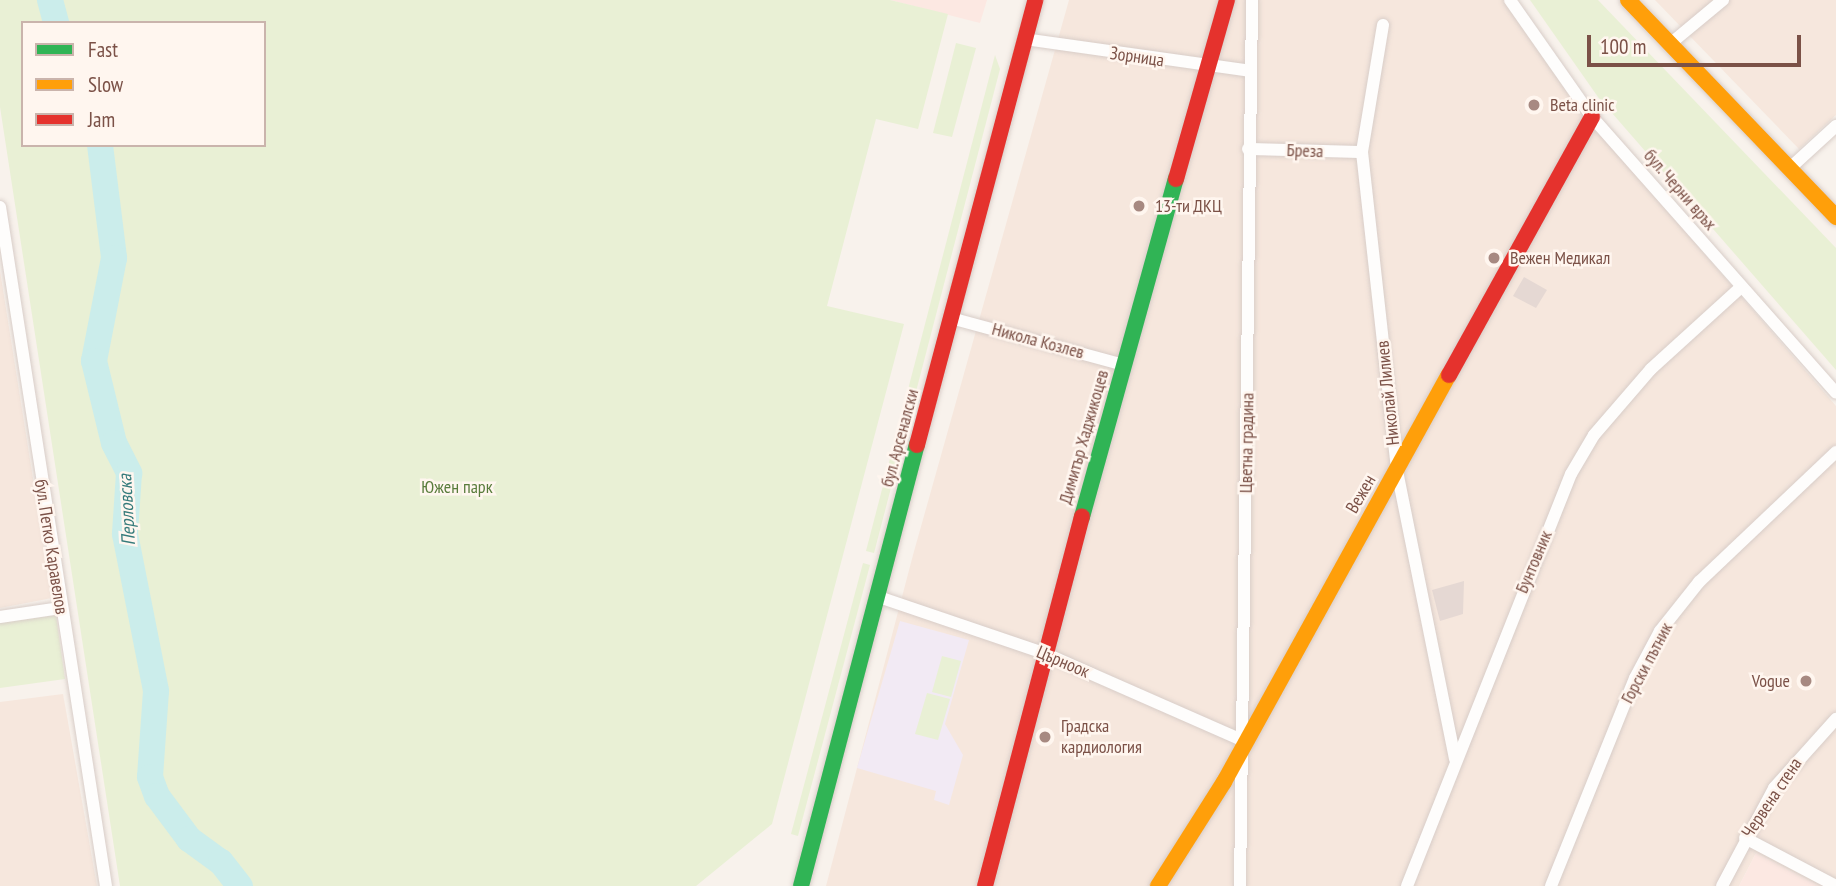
<!DOCTYPE html>
<meta charset="utf-8">
<style>
body{margin:0}
#map{position:relative;width:1836px;height:886px;overflow:hidden;background:#f8f2ec;font-family:"PT Sans Narrow",sans-serif}
div>[style]{position:absolute}
.residential>*{inset:0;background:#f6e7dd}
.commercial>*{inset:0;background:#fce8e2}
.education>*{inset:0;background:#f2eaf4}
.green>*{inset:0;background:#e9f0d5}
.river>*{height:26px;margin:-13px;padding:0 13px;transform-origin:13px;border-radius:13px;background:#cbedeb}
.building>*{inset:0;background:#e5d8d3}
.roads{filter:drop-shadow(0 0 2px #d8cdc8) drop-shadow(0 0 2px #d8cdc8)}
.street>*{height:12px;margin:-6px;padding:0 6px;transform-origin:6px;border-radius:6px;background:#fefdfc}
.fast>*{height:16px;margin:-8px;padding:0 8px;transform-origin:8px;border-radius:8px;background:#30b455}
.slow>*{height:16px;margin:-8px;padding:0 8px;transform-origin:8px;border-radius:8px;background:#ff9f0a}
.jam>*{height:16px;margin:-8px;padding:0 8px;transform-origin:8px;border-radius:8px;background:#e5322d}
.dots>*{width:19px;height:19px;translate:-50% -50%;box-sizing:border-box;border:4px solid #fff6ef;border-radius:50%}
span{translate:-50% -50%;white-space:nowrap;text-align:center;line-height:1.15;-webkit-text-stroke:5px #fff6ef;paint-order:stroke}
.street-label{font-size:18px;color:#7b5147}
.poi-label{font-size:18px;color:#7b5147}
.left{translate:0 -50%;text-align:left}
.right{translate:-100% -50%;text-align:right}
.park-label{font-size:18px;color:#597c3c}
.water-label{font-size:19px;color:#367b7b;font-style:italic}
.legend{position:absolute;left:21px;top:21px;width:245px;height:126px;box-sizing:border-box;background:#fff6ef;border:2px solid #cab4ac;margin:0;padding:9px 12px;list-style:none;font-size:21px;color:#7b5147}
.legend li{display:flex;align-items:center;gap:14px;height:35px}
.legend b{width:35px;border:2px solid #cab4ac}
.scale{position:absolute;left:1587px;top:35px;width:214px;height:32px;box-sizing:border-box;border:4px solid #7b5147;border-top:0;padding-left:9px;font-size:21px;line-height:24px;white-space:nowrap;color:#7b5147;-webkit-text-stroke:5px #fff6ef;paint-order:stroke}
</style>
<div id="map">
<div class="residential">
<div style="clip-path:polygon(1069px 0,1507px 0,1604px 138px,1836px 406px,1836px 886px,1819px 886px,1756px 853px,1739px 886px,826px 886px,913px 555px)"></div>
<div style="clip-path:polygon(1655px 0,1836px 0,1836px 115px,1799px 149px)"></div>
<div style="clip-path:polygon(0 271px,52px 598px,0 608px)"></div>
<div style="clip-path:polygon(63px 694px,97px 886px,0 886px,0 702px)"></div>
</div>
<div class="commercial">
<div style="clip-path:polygon(890px 0,987px 0,980px 23px)"></div>
<div style="clip-path:polygon(1756px 853px,1819px 886px,1739px 886px)"></div>
</div>
<div class="education">
<div style="clip-path:polygon(900px 621px,969px 640px,945px 724px,963px 755px,949px 805px,934px 800px,936px 791px,857px 768px)"></div>
</div>
<div class="green">
<div style="clip-path:polygon(evenodd,0 0,890px 0,948px 14px,918px 129px,876px 119px,827px 306px,904px 324px,772px 824px,696px 886px,120px 886px,0 107px,0 0,23px 23px,264px 23px,264px 145px,23px 145px,23px 23px)"></div>
<div style="clip-path:polygon(1530px 0,1598px 0,1836px 248px,1836px 370px,1598px 97px)"></div>
<div style="clip-path:polygon(956px 43px,976px 48px,952px 137px,933px 133px)"></div>
<div style="clip-path:polygon(995px 55px,1000px 69px,874px 553px,866px 551px)"></div>
<div style="clip-path:polygon(863px 563px,870px 565px,798px 836px,791px 834px)"></div>
<div style="clip-path:polygon(56px 615px,65px 679px,0 688px,0 623px)"></div>
<div style="clip-path:polygon(942px 656px,961px 661px,951px 697px,932px 692px)"></div>
<div style="clip-path:polygon(927px 693px,950px 699px,938px 740px,915px 734px)"></div>
</div>
<div class="river">
<div style="left:50px;top:0;width:24px;rotate:75deg"></div>
<div style="left:100px;top:145px;width:114px;rotate:82.9deg"></div>
<div style="left:114px;top:258px;width:105px;rotate:101deg"></div>
<div style="left:94px;top:361px;width:84px;rotate:76.3deg"></div>
<div style="left:114px;top:443px;width:34px;rotate:63deg"></div>
<div style="left:129px;top:473px;width:61px;rotate:93.8deg"></div>
<div style="left:125px;top:534px;width:160px;rotate:78.8deg"></div>
<div style="left:156px;top:691px;width:86px;rotate:94deg"></div>
<div style="left:150px;top:777px;width:20px;rotate:70deg"></div>
<div style="left:157px;top:796px;width:54px;rotate:53.3deg"></div>
<div style="left:189px;top:839px;width:39px;rotate:36deg"></div>
<div style="left:221px;top:862px;width:31px;rotate:52deg"></div>
</div>
<div class="building">
<div style="clip-path:polygon(1524px 277px,1547px 290px,1536px 308px,1513px 296px)"></div>
<div style="clip-path:polygon(1464px 581px,1463px 614px,1440px 621px,1432px 590px)"></div>
</div>
<div class="roads">
<div class="street">
<div style="left:1510px;top:0;width:143px;rotate:55deg"></div>
<div style="left:1592px;top:117px;width:368px;rotate:48.5deg"></div>
<div style="left:1383px;top:25px;width:129px;rotate:99.4deg"></div>
<div style="left:1362px;top:152px;width:321px;rotate:83.7deg"></div>
<div style="left:1397px;top:471px;width:294px;rotate:78.6deg"></div>
<div style="left:1024px;top:39px;width:229px;rotate:8deg"></div>
<div style="left:1670px;top:44px;width:69px;rotate:-39.7deg"></div>
<div style="left:1248px;top:149px;width:114px;rotate:1.5deg"></div>
<div style="left:1789px;top:169px;width:64px;rotate:-42.5deg"></div>
<div style="left:0;top:207px;width:687px;rotate:81.13deg"></div>
<div style="left:951px;top:318px;width:179px;rotate:15.2deg"></div>
<div style="left:879px;top:597px;width:176px;rotate:18.8deg"></div>
<div style="left:1046px;top:654px;width:214px;rotate:23.7deg"></div>
<div style="left:0;top:617px;width:61px;rotate:-8.5deg"></div>
<div style="left:1745px;top:838px;width:103px;rotate:27.8deg"></div>
<div style="left:1240px;top:886px;width:886px;rotate:-89.22deg"></div>
<div style="left:1407px;top:886px;width:443px;rotate:-68.3deg"></div>
<div style="left:1571px;top:474px;width:45px;rotate:-59.5deg"></div>
<div style="left:1594px;top:435px;width:87px;rotate:-49.2deg"></div>
<div style="left:1651px;top:369px;width:120px;rotate:-42.3deg"></div>
<div style="left:1551px;top:886px;width:224px;rotate:-68deg"></div>
<div style="left:1635px;top:678px;width:53px;rotate:-62deg"></div>
<div style="left:1660px;top:631px;width:63px;rotate:-51.5deg"></div>
<div style="left:1699px;top:582px;width:189px;rotate:-43.5deg"></div>
<div style="left:1722px;top:886px;width:111px;rotate:-62deg"></div>
<div style="left:1774px;top:788px;width:93px;rotate:-48.1deg"></div>
</div>
<div class="fast">
<div style="left:1082px;top:517px;width:351px;rotate:-74.5deg"></div>
<div style="left:801px;top:886px;width:456px;rotate:-75.3deg"></div>
</div>
<div class="slow">
<div style="left:1628px;top:0;width:301px;rotate:46.2deg"></div>
<div style="left:1158px;top:886px;width:123px;rotate:-57.6deg"></div>
<div style="left:1224px;top:782px;width:465px;rotate:-61.1deg"></div>
</div>
<div class="jam">
<div style="left:1176px;top:179px;width:186px;rotate:-74.1deg"></div>
<div style="left:1449px;top:375px;width:295px;rotate:-61deg"></div>
<div style="left:917px;top:445px;width:460px;rotate:-75.1deg"></div>
<div style="left:985px;top:886px;width:382px;rotate:-75.3deg"></div>
</div>
</div>
<div class="dots">
<div style="left:1534px;top:105px;background:#a78981"></div>
<div style="left:1139px;top:206px;background:#a78981"></div>
<div style="left:1494px;top:258px;background:#a78981"></div>
<div style="left:1806px;top:681px;background:#a78981"></div>
<div style="left:1045px;top:737px;background:#a78981"></div>
</div>
<div class="street-label">
<span style="left:1137px;top:57px;rotate:8deg">Зорница</span>
<span style="left:1305px;top:151px;rotate:2deg">Бреза</span>
<span style="left:1680px;top:190px;rotate:49deg">бул. Черни връх</span>
<span style="left:1038px;top:341px;rotate:15deg">Никола Козлев</span>
<span style="left:1388px;top:393px;rotate:-96deg">Николай Лилиев</span>
<span style="left:1084px;top:437px;rotate:-74deg">Димитър Хаджикоцев</span>
<span style="left:900px;top:438px;rotate:-75deg">бул. Арсеналски</span>
<span style="left:1247px;top:443px;rotate:-89deg">Цветна градина</span>
<span style="left:1361px;top:494px;rotate:-60deg">Вежен</span>
<span style="left:51px;top:547px;rotate:81deg">бул. Петко Каравелов</span>
<span style="left:1534px;top:562px;rotate:-67deg">Бунтовник</span>
<span style="left:1063px;top:662px;rotate:23deg">Църноок</span>
<span style="left:1647px;top:663px;rotate:-62deg">Горски пътник</span>
<span style="left:1772px;top:798px;rotate:-56deg">Червена стена</span>
</div>
<div class="poi-label">
<span class="left" style="left:1550px;top:105px">Beta clinic</span>
<span class="left" style="left:1155px;top:206px">13-ти ДКЦ</span>
<span class="left" style="left:1510px;top:258px">Вежен Медикал</span>
<span class="right" style="left:1790px;top:681px">Vogue</span>
<span class="left" style="left:1061px;top:737px">Градска<br>кардиология</span>
</div>
<div class="park-label">
<span style="left:457px;top:487px">Южен парк</span>
</div>
<div class="water-label">
<span style="left:127px;top:510px;rotate:-93deg">Перловска</span>
</div>
<ul class="legend">
<li><b style="height:9px;background:#30b455"></b>Fast</li>
<li><b style="height:9px;background:#ff9f0a"></b>Slow</li>
<li><b style="height:9px;background:#e5322d"></b>Jam</li>
</ul>
<div class="scale">100 m</div>
</div>
